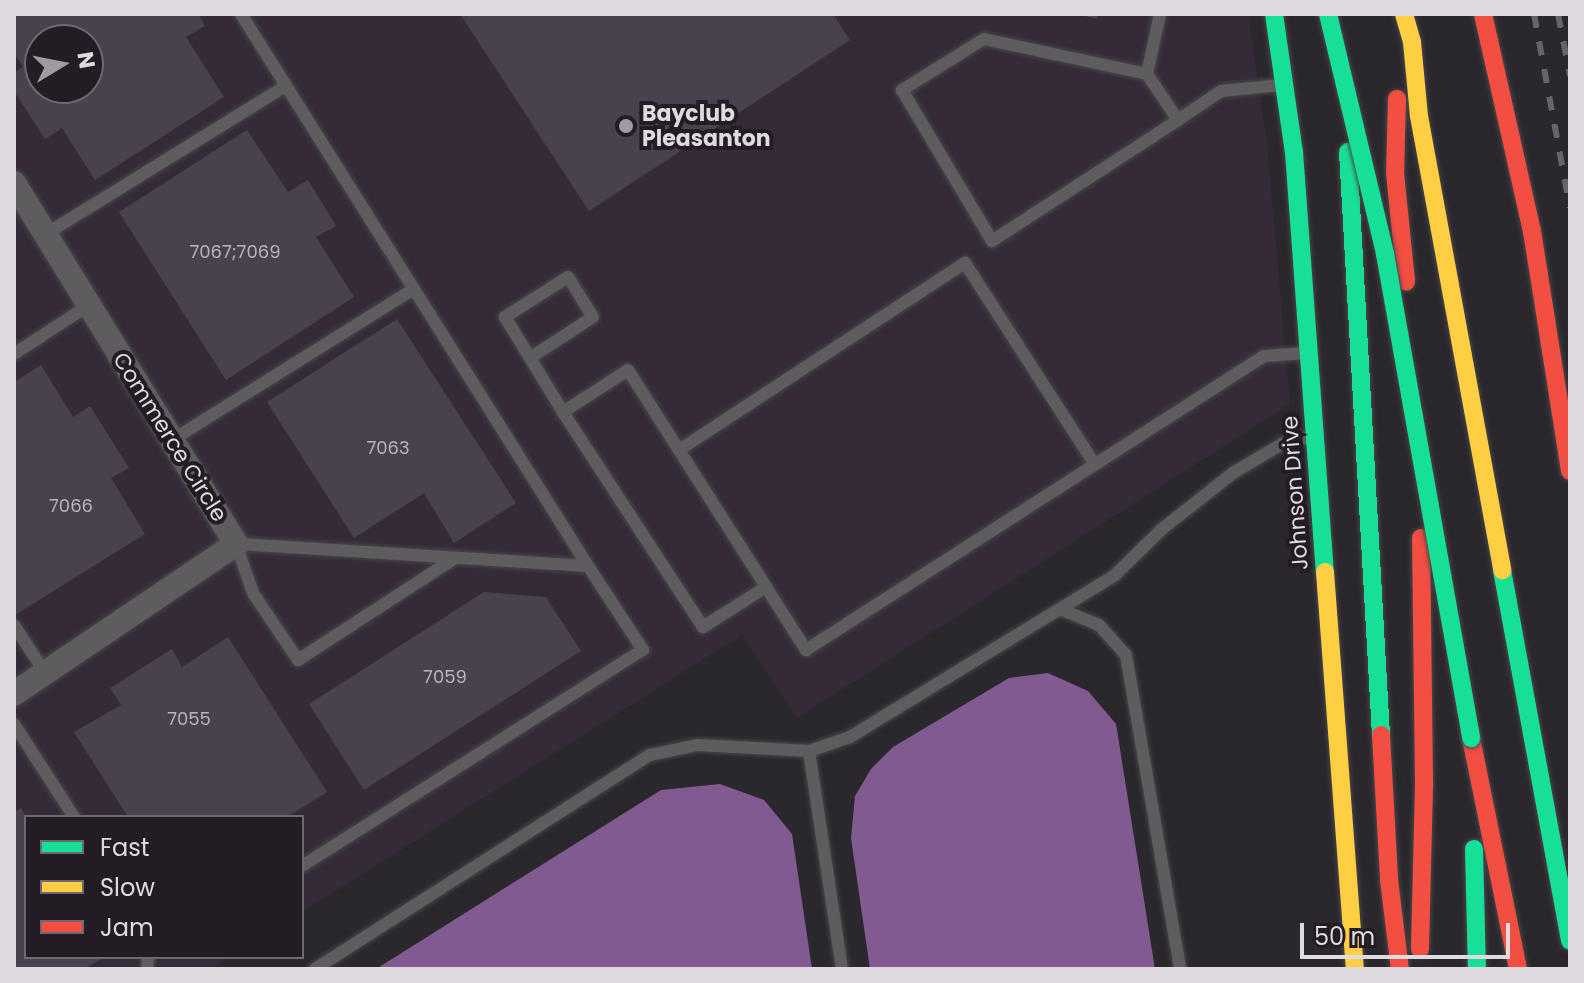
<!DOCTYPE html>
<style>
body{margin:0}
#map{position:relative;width:1584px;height:983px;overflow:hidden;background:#2b282d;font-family:Poppins,sans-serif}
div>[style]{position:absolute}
.built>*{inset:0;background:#352b38}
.water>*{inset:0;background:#825a92}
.building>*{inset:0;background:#4a414e}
.roads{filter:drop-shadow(0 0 2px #484649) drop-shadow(0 0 2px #484649)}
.lane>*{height:12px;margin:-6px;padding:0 6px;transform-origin:6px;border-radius:6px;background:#5e5c5f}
.street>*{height:24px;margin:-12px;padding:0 12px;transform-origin:12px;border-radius:12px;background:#5e5c5f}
.fast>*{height:18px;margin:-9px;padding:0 9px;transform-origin:9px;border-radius:9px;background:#16e098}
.slow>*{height:18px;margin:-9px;padding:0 9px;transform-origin:9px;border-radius:9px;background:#ffcf43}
.jam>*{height:18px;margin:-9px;padding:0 9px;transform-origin:9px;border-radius:9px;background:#f24e42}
.rail>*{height:6px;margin-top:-3px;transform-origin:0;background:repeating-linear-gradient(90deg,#666467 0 14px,transparent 0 28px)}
.bridges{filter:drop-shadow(0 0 2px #484649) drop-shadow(0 0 2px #484649)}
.fast-bridge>*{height:18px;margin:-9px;padding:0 9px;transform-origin:9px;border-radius:9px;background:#16e098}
.dots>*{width:22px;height:22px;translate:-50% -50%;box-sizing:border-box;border:4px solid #231c25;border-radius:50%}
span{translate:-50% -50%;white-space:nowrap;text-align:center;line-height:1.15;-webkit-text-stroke:8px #231c25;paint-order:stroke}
.number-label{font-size:18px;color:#b9b4bc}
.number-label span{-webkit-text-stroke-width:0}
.poi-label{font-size:22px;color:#dedae0;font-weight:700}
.left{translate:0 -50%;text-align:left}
.street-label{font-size:22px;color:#dedae0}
.frame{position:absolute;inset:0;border:16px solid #dedae0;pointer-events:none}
.legend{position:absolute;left:24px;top:815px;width:280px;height:144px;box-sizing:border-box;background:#231c25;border:2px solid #6e6870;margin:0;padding:10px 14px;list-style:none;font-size:24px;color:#dedae0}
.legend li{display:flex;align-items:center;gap:16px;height:40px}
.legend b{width:40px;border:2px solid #6e6870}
.north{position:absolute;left:24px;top:24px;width:80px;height:80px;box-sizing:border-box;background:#231c25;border:2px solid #6e6870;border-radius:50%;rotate:80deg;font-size:22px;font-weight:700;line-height:32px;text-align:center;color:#dedae0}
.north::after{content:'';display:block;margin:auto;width:28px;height:36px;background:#9f9ca1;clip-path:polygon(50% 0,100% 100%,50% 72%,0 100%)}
.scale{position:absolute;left:1300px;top:923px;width:210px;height:36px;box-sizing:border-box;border:4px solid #dedae0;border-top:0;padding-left:10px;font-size:24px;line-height:28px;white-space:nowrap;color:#dedae0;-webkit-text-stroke:6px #231c25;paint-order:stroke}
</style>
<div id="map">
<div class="built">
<div style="clip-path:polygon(evenodd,14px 14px,1248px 14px,1267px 144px,1290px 404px,797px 718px,742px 635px,302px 912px,302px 817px,26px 817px,26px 957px,230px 957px,211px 969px,14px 969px,14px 14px,40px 40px,88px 40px,88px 88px,40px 88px,40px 40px)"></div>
</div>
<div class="water">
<div style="clip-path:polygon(1048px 673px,1088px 691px,1116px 724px,1155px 969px,870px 969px,851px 838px,855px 796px,871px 769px,893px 747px,1009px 678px)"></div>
<div style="clip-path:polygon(720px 784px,764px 800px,792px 834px,812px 969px,376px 969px,661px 790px)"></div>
</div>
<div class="building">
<div style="clip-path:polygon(evenodd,14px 14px,198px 14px,205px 26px,186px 37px,224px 97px,95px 180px,62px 128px,45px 139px,14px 91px,14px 73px,23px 67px,14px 53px,14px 14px,40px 40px,88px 40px,88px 88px,40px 88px,40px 40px)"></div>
<div style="clip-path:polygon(460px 14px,833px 14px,850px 40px,589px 211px)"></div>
<div style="clip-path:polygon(1078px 14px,1098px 14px,1097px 19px)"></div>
<div style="clip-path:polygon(247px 130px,288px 192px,308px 180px,336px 226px,316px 237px,354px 297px,226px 380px,119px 212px)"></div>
<div style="clip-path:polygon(397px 319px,516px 503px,454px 543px,424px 493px,354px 538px,267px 402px)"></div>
<div style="clip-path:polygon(41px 365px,73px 417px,90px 406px,129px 468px,111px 478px,145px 534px,15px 615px,14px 382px)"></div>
<div style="clip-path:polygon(484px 592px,546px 597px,581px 651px,364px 790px,309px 704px)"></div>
<div style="clip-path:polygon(228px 637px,327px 792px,287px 817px,128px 817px,74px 732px,121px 705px,110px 688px,172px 649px,182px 667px)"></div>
<div style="clip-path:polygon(21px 808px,26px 817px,26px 957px,104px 957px,85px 969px,14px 969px,14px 812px)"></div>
</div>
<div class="roads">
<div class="lane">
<div style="left:241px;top:14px;width:652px;rotate:57.85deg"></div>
<div style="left:1147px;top:74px;width:61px;rotate:-77.8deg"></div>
<div style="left:1178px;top:120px;width:55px;rotate:-124deg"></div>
<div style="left:1147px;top:74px;width:167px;rotate:-167.9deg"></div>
<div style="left:984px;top:39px;width:97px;rotate:148.1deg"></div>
<div style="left:902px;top:90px;width:176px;rotate:59.2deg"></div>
<div style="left:992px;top:241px;width:222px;rotate:-33deg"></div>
<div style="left:1178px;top:120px;width:52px;rotate:-34deg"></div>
<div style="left:1221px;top:91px;width:60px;rotate:-5.7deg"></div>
<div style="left:46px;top:234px;width:282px;rotate:-31.7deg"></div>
<div style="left:14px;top:354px;width:90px;rotate:-33.2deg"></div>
<div style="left:530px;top:358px;width:75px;rotate:-33.1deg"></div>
<div style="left:593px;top:317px;width:47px;rotate:-122deg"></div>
<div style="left:568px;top:277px;width:75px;rotate:147.6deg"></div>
<div style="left:505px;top:317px;width:111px;rotate:58.6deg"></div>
<div style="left:172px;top:440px;width:285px;rotate:-32deg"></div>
<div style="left:679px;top:450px;width:342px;rotate:-33.2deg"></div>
<div style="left:965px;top:263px;width:240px;rotate:57.2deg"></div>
<div style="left:766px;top:587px;width:75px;rotate:147.6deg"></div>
<div style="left:703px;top:627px;width:257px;rotate:-123.1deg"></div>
<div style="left:563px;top:412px;width:77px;rotate:-32.9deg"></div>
<div style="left:628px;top:370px;width:257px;rotate:57.5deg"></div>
<div style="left:766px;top:587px;width:75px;rotate:57.6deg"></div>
<div style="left:806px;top:650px;width:544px;rotate:-32.7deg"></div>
<div style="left:1264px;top:356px;width:43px;rotate:-4deg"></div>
<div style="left:1060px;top:609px;width:42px;rotate:22.3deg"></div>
<div style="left:1099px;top:625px;width:40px;rotate:48deg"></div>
<div style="left:1126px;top:655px;width:319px;rotate:80.2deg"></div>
<div style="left:14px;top:625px;width:57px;rotate:57.1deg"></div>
<div style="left:14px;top:724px;width:111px;rotate:57.2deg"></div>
<div style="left:809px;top:751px;width:220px;rotate:81.4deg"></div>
<div style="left:302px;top:866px;width:404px;rotate:-32.4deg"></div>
<div style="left:643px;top:650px;width:100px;rotate:-123.2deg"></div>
<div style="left:588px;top:566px;width:353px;rotate:-176.4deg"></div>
<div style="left:236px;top:544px;width:52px;rotate:70.9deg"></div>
<div style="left:253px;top:593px;width:81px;rotate:56.1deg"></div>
<div style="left:298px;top:660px;width:187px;rotate:-33deg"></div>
<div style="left:147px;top:969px;width:12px;rotate:-85deg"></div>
<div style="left:315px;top:969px;width:398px;rotate:-32.6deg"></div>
<div style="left:650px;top:755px;width:49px;rotate:-11.8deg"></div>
<div style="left:698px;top:745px;width:111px;rotate:3.1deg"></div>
<div style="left:809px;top:751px;width:43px;rotate:-18.9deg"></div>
<div style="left:850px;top:737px;width:309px;rotate:-31.4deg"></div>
<div style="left:1114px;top:576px;width:67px;rotate:-44.4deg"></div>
<div style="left:1162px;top:529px;width:90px;rotate:-38.3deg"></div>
<div style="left:1233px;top:473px;width:63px;rotate:-30.7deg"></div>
<div style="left:1287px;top:441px;width:26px;rotate:-9deg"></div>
</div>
<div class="street">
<div style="left:14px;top:183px;width:424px;rotate:58.4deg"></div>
<div style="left:236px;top:544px;width:268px;rotate:146deg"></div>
</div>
<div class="fast">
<div style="left:1274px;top:14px;width:139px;rotate:81.8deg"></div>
<div style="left:1294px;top:152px;width:421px;rotate:85.8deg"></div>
<div style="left:1348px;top:152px;width:584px;rotate:86.76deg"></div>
<div style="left:1502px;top:570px;width:377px;rotate:79.6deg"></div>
<div style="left:1474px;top:849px;width:120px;rotate:88.6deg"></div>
</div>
<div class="slow">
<div style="left:1404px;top:14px;width:29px;rotate:74deg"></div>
<div style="left:1412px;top:42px;width:74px;rotate:84.6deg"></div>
<div style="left:1419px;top:116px;width:462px;rotate:79.6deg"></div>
<div style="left:1325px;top:572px;width:398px;rotate:85.7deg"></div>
</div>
<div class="jam">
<div style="left:1483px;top:14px;width:222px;rotate:77.3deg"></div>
<div style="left:1532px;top:231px;width:243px;rotate:81deg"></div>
<div style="left:1397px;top:99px;width:74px;rotate:91.5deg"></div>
<div style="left:1395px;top:173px;width:109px;rotate:84.2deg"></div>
<div style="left:1381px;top:735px;width:145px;rotate:86.8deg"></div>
<div style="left:1389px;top:880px;width:90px;rotate:83deg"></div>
<div style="left:1471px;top:738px;width:236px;rotate:78.5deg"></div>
<div style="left:1420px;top:949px;width:168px;rotate:-88.6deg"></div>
<div style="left:1424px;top:781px;width:243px;rotate:-90.7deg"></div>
</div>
</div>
<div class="rail">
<div style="left:1534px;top:14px;width:197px;rotate:79.5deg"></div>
<div style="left:1558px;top:14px;width:63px;rotate:79deg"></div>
</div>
<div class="bridges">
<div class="fast-bridge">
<div style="left:1328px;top:14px;width:247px;rotate:76.6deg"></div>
<div style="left:1385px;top:254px;width:492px;rotate:79.9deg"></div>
</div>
</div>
<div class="dots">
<div style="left:626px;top:126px;background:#9f9ca1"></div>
</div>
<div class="number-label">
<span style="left:235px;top:252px">7067;7069</span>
<span style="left:388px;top:448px">7063</span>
<span style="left:71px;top:506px">7066</span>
<span style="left:445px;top:677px">7059</span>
<span style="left:189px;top:719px">7055</span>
</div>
<div class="poi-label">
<span class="left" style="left:642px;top:126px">Bayclub<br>Pleasanton</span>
</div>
<div class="street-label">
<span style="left:170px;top:437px;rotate:58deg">Commerce Circle</span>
<span style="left:1295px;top:493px;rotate:-94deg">Johnson Drive</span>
</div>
<div class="frame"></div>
<ul class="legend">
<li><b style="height:10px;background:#16e098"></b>Fast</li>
<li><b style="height:10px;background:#ffcf43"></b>Slow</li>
<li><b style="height:10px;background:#f24e42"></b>Jam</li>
</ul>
<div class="north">N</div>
<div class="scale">50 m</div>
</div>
